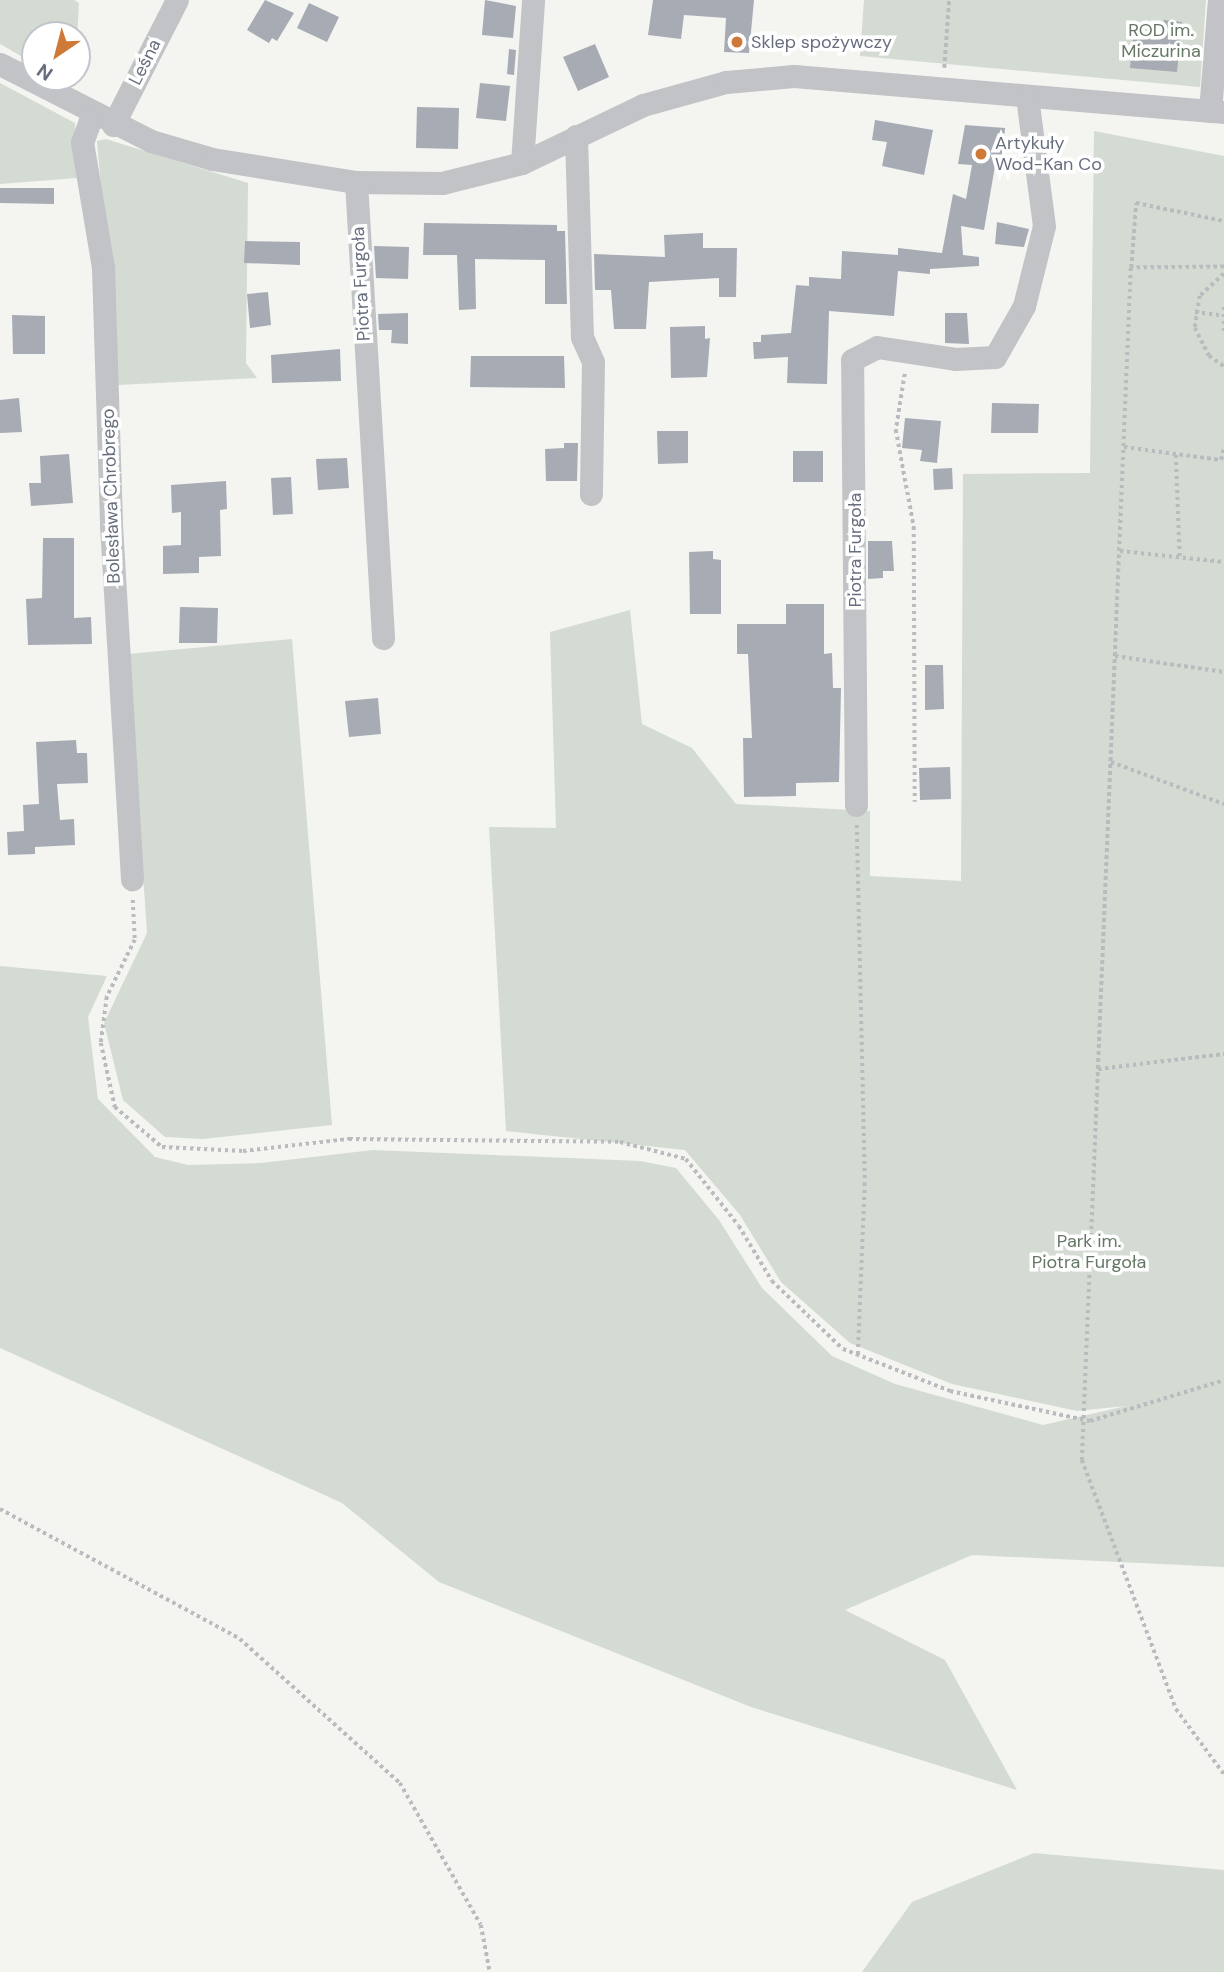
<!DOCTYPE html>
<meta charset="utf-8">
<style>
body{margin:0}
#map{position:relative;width:1224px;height:1972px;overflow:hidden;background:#f4f4f1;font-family:"DM Sans",sans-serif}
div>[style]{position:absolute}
.green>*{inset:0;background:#d4dbd3}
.building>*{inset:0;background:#a7abb3}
.path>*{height:3.5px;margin-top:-1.75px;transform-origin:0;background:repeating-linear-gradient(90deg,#babbbe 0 3.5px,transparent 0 7px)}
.minor>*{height:23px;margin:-11.5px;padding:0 11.5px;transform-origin:11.5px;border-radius:11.5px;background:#c1c3c6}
.dots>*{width:19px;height:19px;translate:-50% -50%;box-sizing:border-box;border:4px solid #fff;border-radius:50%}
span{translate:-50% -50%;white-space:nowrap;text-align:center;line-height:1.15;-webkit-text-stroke:7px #fff;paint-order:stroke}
.park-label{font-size:18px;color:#657765}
.poi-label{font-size:18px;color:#676f7f}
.left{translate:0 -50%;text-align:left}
.street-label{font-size:18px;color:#676f7f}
.north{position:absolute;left:21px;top:21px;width:70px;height:70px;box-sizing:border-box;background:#fff;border:2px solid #c2c5cc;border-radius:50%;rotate:215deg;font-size:19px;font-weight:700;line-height:28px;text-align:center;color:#676f7f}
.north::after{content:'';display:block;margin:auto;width:24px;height:32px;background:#ce7937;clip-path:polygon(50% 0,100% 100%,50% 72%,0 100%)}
</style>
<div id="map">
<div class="green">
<div style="clip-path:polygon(0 0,74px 0,79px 3px,77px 39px,77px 35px,35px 35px,35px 64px,0 44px)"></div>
<div style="clip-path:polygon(864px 0,1206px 0,1200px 87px,860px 56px)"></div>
<div style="clip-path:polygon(0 83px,75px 123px,77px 178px,0 184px)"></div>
<div style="clip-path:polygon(1094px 131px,1224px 156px,1224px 1567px,972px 1555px,845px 1610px,945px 1660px,1017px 1790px,751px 1707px,439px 1582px,342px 1503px,0 1348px,0 966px,107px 976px,88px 1017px,98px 1099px,155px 1157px,188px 1165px,261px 1163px,373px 1150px,640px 1161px,676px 1168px,719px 1220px,762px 1288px,832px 1356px,895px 1384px,1043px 1425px,1126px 1406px,1077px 1411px,952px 1384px,850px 1343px,781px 1282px,740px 1215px,685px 1150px,506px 1131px,489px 827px,556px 828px,550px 632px,630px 610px,642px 724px,692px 748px,736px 804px,870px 811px,870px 876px,961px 881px,963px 474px,1090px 473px)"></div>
<div style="clip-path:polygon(106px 139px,248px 183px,246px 363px,257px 378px,118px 385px,97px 141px)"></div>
<div style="clip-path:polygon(292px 639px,332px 1125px,203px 1139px,165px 1137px,123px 1100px,104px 1023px,147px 933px,128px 654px)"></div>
<div style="clip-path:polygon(1034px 1853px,1224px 1870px,1224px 1972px,862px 1972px,912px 1902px)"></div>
</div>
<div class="building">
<div style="clip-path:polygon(265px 0,294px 13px,277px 41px,272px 38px,269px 43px,247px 30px)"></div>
<div style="clip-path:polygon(485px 0,516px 6px,513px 38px,482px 35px)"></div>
<div style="clip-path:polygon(653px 0,754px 0,749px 53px,724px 52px,726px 18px,684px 15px,681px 39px,648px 35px)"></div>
<div style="clip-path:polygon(309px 3px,339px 17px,327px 42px,297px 28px)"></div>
<div style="clip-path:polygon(1164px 20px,1182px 22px,1177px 72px,1130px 68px,1133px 36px,1157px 38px)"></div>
<div style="clip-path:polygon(595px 44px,609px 77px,578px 91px,563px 57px)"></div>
<div style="clip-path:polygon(509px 49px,516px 50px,514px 75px,507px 74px)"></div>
<div style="clip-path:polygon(480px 83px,510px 86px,506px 121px,476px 118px)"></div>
<div style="clip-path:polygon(417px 107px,459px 108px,458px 149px,416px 148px)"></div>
<div style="clip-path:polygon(875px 120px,933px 130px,924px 175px,882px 166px,887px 142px,872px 140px)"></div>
<div style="clip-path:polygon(965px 125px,1005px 128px,1002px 167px,995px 166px,984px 230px,961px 226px,963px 255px,979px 257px,979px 266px,930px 269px,930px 274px,898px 271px,894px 316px,829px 311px,827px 384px,787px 383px,788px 357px,754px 359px,753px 342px,761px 342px,761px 335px,791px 333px,796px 285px,809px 286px,809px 277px,841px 279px,842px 251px,898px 255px,898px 248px,942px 253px,953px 194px,966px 199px,972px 165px,958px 164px)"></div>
<div style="clip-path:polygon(0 188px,54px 188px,54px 204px,0 203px)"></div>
<div style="clip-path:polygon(997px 222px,1029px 229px,1024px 247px,995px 244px)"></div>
<div style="clip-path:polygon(424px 223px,557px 225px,557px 231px,565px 231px,567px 304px,545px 304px,545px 260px,475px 259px,476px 309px,459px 310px,457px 255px,423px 255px)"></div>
<div style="clip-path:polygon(703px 233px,703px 248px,737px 248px,736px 297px,719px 297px,719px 278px,649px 282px,646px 329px,614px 329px,611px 290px,595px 290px,594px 254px,665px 257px,664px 235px)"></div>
<div style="clip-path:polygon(245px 241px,300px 242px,300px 265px,244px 263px)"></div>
<div style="clip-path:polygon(374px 246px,409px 247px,408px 279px,376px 278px)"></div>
<div style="clip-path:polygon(268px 292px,271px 325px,250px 328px,247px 294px)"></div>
<div style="clip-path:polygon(408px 313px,408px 344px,391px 343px,392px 330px,379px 330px,378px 314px)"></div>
<div style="clip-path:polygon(945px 313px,967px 313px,969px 344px,945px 343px)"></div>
<div style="clip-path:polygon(12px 315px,45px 316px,45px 354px,13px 354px)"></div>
<div style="clip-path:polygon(705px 326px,705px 339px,710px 338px,707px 377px,671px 378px,670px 327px)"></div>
<div style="clip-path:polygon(340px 349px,341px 381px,272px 383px,271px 355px)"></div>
<div style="clip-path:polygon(471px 356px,564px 356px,565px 388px,470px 387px)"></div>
<div style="clip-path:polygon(19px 398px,22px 432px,0 433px,0 400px)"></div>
<div style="clip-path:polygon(992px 403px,1039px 404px,1038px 433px,991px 433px)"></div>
<div style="clip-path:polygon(905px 418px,941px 421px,937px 463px,920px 461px,922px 450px,902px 448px)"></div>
<div style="clip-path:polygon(657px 431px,688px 431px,688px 463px,658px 464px)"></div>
<div style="clip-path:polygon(564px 443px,578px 443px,577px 481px,546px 481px,545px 449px,564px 448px)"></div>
<div style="clip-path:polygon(793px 451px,823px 451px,823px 482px,793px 482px)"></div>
<div style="clip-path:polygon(69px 454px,73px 503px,31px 506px,29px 483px,41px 483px,40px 456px)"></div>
<div style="clip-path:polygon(347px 458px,349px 488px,318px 490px,316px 459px)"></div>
<div style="clip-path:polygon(952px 468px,953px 489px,934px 490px,933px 469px)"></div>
<div style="clip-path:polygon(291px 477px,293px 514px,273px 515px,271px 478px)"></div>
<div style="clip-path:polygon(226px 481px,227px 509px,220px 510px,221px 556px,199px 557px,199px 573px,163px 574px,163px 546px,181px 545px,181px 512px,172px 513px,171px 485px)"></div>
<div style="clip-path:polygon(43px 538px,74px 538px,74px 618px,91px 617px,92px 644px,28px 645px,26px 599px,42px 598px)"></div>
<div style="clip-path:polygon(868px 541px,892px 541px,894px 571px,883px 571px,883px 578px,868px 579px)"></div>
<div style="clip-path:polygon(713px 551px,713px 559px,721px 560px,721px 614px,690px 614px,689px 552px)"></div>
<div style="clip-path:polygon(786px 604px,824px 604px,824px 654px,832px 653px,833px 688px,841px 688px,839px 782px,796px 783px,796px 796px,744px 797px,743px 738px,752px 738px,748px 654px,737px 654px,737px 624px,786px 624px)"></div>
<div style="clip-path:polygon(180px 607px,218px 608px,217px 643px,179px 643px)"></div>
<div style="clip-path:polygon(925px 665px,943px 665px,944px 709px,925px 710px)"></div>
<div style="clip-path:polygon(378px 698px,381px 734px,349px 737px,345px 701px)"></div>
<div style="clip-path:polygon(76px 740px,77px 753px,87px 753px,88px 783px,57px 784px,60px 820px,74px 819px,75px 845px,35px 847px,35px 854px,8px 855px,7px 832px,24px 831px,23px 805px,39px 804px,36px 742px)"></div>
<div style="clip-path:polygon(950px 767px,951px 799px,920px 800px,919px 768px)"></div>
</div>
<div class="path">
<div style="left:944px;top:68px;width:68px;rotate:-85.8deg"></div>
<div style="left:1224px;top:267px;width:93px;rotate:179.4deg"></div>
<div style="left:1131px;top:268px;width:1193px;rotate:92.35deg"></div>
<div style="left:1082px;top:1460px;width:266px;rotate:69.3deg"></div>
<div style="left:1176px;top:1709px;width:81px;rotate:53.6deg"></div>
<div style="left:1131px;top:268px;width:65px;rotate:-85.6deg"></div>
<div style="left:1136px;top:203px;width:90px;rotate:11.6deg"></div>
<div style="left:1224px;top:274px;width:33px;rotate:137deg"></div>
<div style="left:1200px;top:296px;width:32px;rotate:99deg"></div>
<div style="left:1195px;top:328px;width:31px;rotate:63deg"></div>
<div style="left:1209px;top:356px;width:18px;rotate:34deg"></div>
<div style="left:1224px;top:307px;width:24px;rotate:90deg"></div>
<div style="left:1195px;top:312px;width:26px;rotate:7deg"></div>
<div style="left:905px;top:374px;width:57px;rotate:99.1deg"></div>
<div style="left:896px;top:430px;width:99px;rotate:79.5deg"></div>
<div style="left:914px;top:527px;width:275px;rotate:89.8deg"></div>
<div style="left:1124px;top:447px;width:98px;rotate:7.6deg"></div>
<div style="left:1221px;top:460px;width:14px;rotate:-78deg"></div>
<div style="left:1176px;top:455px;width:102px;rotate:87.8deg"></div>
<div style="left:1120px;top:551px;width:105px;rotate:6deg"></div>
<div style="left:1115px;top:656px;width:110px;rotate:8.4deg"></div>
<div style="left:1111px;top:762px;width:121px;rotate:20.4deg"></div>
<div style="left:857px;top:825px;width:358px;rotate:88.7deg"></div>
<div style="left:865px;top:1183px;width:172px;rotate:92.3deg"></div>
<div style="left:133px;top:900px;width:40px;rotate:87.1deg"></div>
<div style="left:135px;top:940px;width:64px;rotate:116.2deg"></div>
<div style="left:107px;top:997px;width:46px;rotate:97.4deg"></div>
<div style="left:101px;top:1043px;width:66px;rotate:77.7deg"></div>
<div style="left:115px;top:1107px;width:62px;rotate:40.4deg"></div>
<div style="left:162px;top:1147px;width:81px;rotate:2.8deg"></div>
<div style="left:243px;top:1151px;width:107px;rotate:-6.5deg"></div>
<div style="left:349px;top:1139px;width:271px;rotate:0.6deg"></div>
<div style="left:620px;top:1142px;width:68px;rotate:14.4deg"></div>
<div style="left:686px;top:1159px;width:85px;rotate:51.7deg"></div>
<div style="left:739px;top:1226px;width:64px;rotate:59deg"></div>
<div style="left:772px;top:1281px;width:98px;rotate:43.8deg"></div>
<div style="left:843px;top:1349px;width:115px;rotate:21.4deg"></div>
<div style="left:950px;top:1391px;width:143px;rotate:12.1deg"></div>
<div style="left:1090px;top:1421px;width:140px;rotate:-17deg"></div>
<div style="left:1098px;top:1069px;width:127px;rotate:-6.8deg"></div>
<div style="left:0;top:1509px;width:273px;rotate:28.4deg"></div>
<div style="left:240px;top:1639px;width:215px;rotate:42deg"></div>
<div style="left:400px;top:1783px;width:163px;rotate:60.3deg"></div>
<div style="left:481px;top:1925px;width:48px;rotate:79.2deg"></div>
</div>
<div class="minor">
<div style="left:0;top:64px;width:169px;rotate:27deg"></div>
<div style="left:151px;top:141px;width:64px;rotate:16.4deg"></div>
<div style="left:212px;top:159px;width:146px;rotate:9.1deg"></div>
<div style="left:356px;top:182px;width:86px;rotate:0.7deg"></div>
<div style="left:442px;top:183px;width:82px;rotate:-14deg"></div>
<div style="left:522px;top:163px;width:134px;rotate:-25.6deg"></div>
<div style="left:643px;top:105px;width:86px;rotate:-15.5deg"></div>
<div style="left:726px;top:82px;width:68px;rotate:-5deg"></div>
<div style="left:794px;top:76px;width:432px;rotate:4.8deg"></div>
<div style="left:1210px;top:111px;width:111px;rotate:-85.4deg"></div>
<div style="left:92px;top:115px;width:29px;rotate:110deg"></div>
<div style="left:82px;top:142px;width:128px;rotate:80.5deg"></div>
<div style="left:103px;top:268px;width:257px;rotate:88.2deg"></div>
<div style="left:111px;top:525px;width:355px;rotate:86.6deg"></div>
<div style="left:113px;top:125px;width:140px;rotate:-62.9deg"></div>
<div style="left:576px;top:136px;width:201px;rotate:88.3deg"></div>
<div style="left:582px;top:337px;width:27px;rotate:66deg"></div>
<div style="left:593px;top:362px;width:132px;rotate:90.9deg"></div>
<div style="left:522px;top:163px;width:163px;rotate:-86.1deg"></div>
<div style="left:356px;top:182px;width:457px;rotate:86.6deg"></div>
<div style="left:856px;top:805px;width:445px;rotate:-90.5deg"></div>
<div style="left:852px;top:360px;width:28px;rotate:-27deg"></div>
<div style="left:877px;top:347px;width:79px;rotate:8.7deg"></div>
<div style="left:955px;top:359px;width:40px;rotate:-2.9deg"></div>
<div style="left:995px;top:357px;width:59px;rotate:-60.4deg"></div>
<div style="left:1024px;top:306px;width:82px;rotate:-76deg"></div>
<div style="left:1044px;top:226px;width:131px;rotate:-97.5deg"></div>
</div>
<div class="dots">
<div style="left:737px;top:42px;background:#ce7937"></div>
<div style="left:981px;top:154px;background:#ce7937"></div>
</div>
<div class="park-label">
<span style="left:1161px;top:41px">ROD im.<br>Miczurina</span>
<span style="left:1089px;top:1252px">Park im.<br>Piotra Furgoła</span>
</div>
<div class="poi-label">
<span class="left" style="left:751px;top:42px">Sklep spożywczy</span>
<span class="left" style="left:995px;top:154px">Artykuły<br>Wod-Kan Co</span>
</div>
<div class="street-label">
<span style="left:145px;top:62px;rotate:-63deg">Leśna</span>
<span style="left:361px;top:284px;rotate:-93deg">Piotra Furgoła</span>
<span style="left:111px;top:496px;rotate:-92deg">Bolesława Chrobrego</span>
<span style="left:855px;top:550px;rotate:-90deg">Piotra Furgoła</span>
</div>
<div class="north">N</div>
</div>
